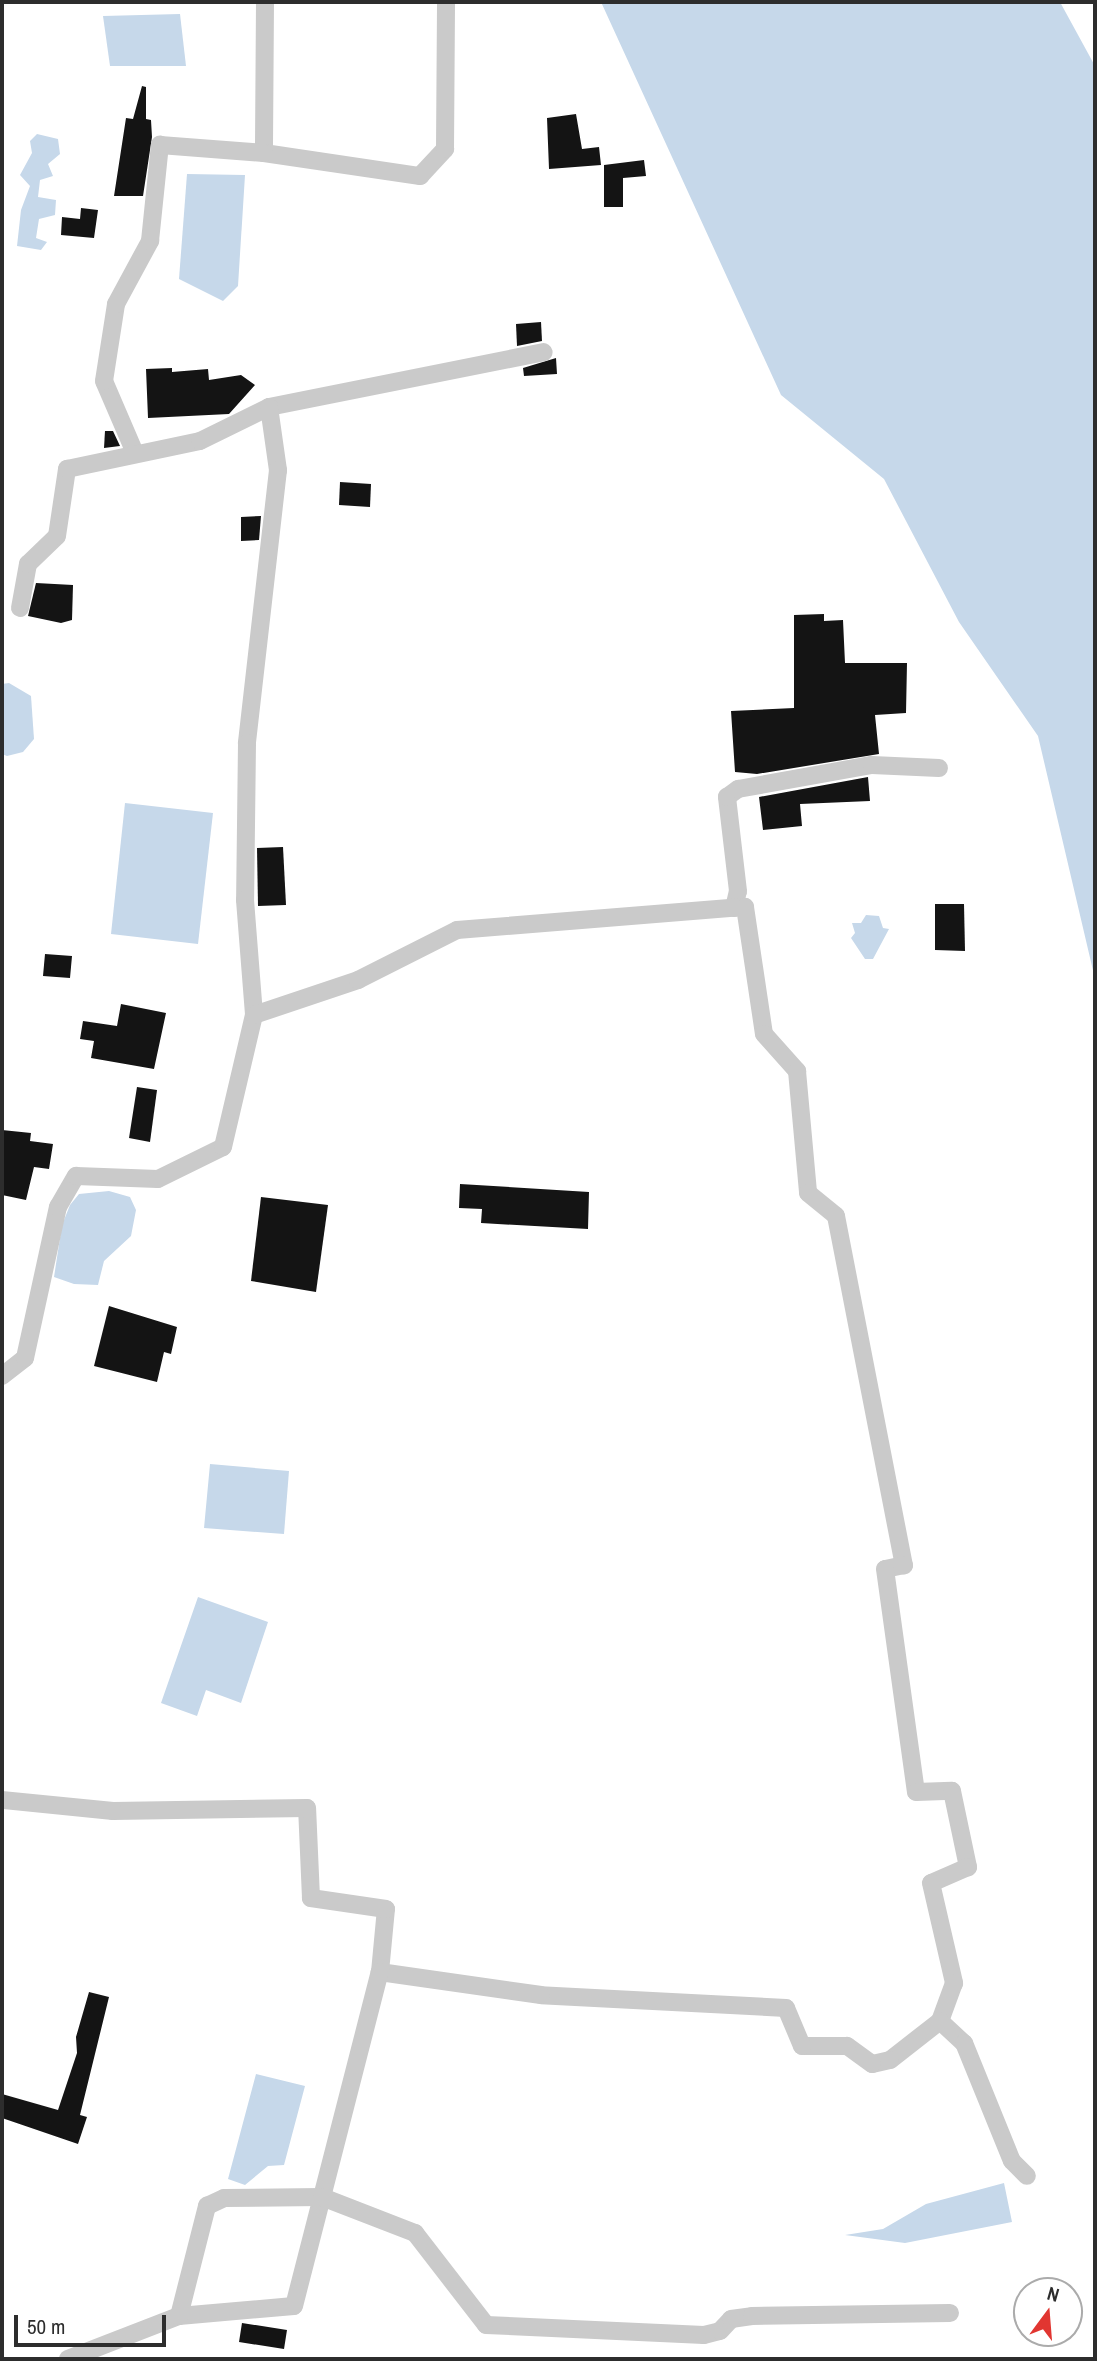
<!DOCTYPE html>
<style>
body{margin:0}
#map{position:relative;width:1097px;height:2361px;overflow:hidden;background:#fff;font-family:"Archivo Narrow",sans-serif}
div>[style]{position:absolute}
.water>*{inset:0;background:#c6d8ea}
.building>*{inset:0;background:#141414}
.minor>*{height:18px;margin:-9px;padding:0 9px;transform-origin:9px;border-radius:9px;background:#cacaca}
span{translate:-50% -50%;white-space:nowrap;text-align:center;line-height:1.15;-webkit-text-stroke:7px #fff;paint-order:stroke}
.frame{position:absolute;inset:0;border:4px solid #2d2d2d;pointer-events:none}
.north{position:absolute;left:1013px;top:2277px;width:70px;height:70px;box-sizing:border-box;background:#fff;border:2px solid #ababab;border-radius:50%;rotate:16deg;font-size:19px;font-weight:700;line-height:28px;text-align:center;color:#2d2d2d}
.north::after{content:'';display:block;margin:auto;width:24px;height:32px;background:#e13631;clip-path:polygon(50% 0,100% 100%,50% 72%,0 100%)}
.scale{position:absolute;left:14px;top:2315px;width:152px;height:32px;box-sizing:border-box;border:4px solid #2d2d2d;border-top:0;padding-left:9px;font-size:21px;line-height:24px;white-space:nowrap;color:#2d2d2d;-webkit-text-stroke:5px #fff;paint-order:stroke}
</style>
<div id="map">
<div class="water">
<div style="clip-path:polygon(601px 2px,1060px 2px,1095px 66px,1095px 979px,1038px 736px,959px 622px,884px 479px,781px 395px)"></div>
<div style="clip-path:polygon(180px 14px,186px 66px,110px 66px,103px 16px)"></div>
<div style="clip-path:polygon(37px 134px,58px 139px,60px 154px,48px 164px,53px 176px,40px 180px,38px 197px,56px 200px,55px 215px,39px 219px,36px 238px,47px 242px,41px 250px,17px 246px,21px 210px,30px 186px,20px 175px,32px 153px,30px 141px)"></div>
<div style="clip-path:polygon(187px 174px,245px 175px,238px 286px,223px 301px,179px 279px)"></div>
<div style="clip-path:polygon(9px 683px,31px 696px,34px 739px,23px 752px,7px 756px,2px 754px,2px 684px)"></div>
<div style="clip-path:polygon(125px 803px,213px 813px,198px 944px,111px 934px)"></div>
<div style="clip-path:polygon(866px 915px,879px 916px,883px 928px,889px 929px,873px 959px,865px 959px,851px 938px,855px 933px,852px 923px,861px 923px)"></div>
<div style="clip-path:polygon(109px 1191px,130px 1197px,136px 1210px,131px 1236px,104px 1261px,98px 1285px,74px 1284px,54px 1277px,62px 1225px,70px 1205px,79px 1194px)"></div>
<div style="clip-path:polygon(210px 1464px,289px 1471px,284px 1534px,204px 1528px)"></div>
<div style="clip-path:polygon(198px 1597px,268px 1622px,241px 1703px,206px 1690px,197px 1716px,161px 1703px)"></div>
<div style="clip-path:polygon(256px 2074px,305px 2086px,284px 2165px,268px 2166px,245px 2185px,228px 2179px)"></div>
<div style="clip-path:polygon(1004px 2183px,1012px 2222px,905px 2243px,845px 2235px,883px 2229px,926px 2204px)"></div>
</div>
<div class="building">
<div style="clip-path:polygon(142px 86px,146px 87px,146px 119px,151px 120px,152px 137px,143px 196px,114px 196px,126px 118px,133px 119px)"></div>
<div style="clip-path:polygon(576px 114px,582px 149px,599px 147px,601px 165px,549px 169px,547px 118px)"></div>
<div style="clip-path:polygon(644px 160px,646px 176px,623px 178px,623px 207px,604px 207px,604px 165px)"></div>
<div style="clip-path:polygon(81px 208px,98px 210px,94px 238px,61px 235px,62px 217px,80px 219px)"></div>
<div style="clip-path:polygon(541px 322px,542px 341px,517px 346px,516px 324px)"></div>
<div style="clip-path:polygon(556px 358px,557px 374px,524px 376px,523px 368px)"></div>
<div style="clip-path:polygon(172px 368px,172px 372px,208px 369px,209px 380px,241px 375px,255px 385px,229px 414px,148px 418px,146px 369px)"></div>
<div style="clip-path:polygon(105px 431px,113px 431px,120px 446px,104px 448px)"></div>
<div style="clip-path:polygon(340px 482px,371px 484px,370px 507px,339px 505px)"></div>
<div style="clip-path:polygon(261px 516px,259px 540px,241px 541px,241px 517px)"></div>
<div style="clip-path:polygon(36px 583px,73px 585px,72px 620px,61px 623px,28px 616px)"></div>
<div style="clip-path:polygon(824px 614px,824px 621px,843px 620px,845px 663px,907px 663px,906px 713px,875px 715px,879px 754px,757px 774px,735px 772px,731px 711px,794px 708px,794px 615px)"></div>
<div style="clip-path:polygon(868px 777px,870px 801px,800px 804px,802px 826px,763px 830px,759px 797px)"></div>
<div style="clip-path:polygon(283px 847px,286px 905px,258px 906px,257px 848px)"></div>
<div style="clip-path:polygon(935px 904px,964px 904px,965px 951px,935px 950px)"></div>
<div style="clip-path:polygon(45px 954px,72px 956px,70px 978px,43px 976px)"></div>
<div style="clip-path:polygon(121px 1004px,166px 1013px,154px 1069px,91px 1058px,94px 1041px,80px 1039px,83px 1021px,117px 1026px)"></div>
<div style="clip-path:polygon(137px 1087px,157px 1090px,150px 1142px,129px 1138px)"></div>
<div style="clip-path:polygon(2px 1130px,31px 1133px,30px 1141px,53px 1144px,49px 1169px,34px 1167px,26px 1200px,2px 1195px)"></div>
<div style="clip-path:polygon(460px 1184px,589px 1192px,588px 1229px,481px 1223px,482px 1209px,459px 1208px)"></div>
<div style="clip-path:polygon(261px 1197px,328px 1205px,316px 1292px,251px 1281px)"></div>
<div style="clip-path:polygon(109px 1306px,177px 1327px,171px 1354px,164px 1352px,157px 1382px,94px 1366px)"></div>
<div style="clip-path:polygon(89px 1992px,109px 1997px,80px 2115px,87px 2117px,78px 2144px,2px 2118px,2px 2094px,58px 2110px,77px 2053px,76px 2037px)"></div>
<div style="clip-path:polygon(242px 2323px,287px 2330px,284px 2349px,239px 2342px)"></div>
</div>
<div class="minor">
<div style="left:265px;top:2px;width:151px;rotate:90.4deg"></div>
<div style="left:264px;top:153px;width:158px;rotate:8.4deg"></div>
<div style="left:420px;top:176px;width:37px;rotate:-47deg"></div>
<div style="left:445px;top:149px;width:147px;rotate:-89.6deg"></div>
<div style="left:269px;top:407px;width:280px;rotate:-11.3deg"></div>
<div style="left:135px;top:453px;width:78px;rotate:-113.3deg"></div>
<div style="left:104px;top:381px;width:78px;rotate:-81.1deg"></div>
<div style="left:116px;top:304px;width:72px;rotate:-61.6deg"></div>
<div style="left:150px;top:241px;width:97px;rotate:-84.1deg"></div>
<div style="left:160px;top:145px;width:104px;rotate:4.4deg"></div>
<div style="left:20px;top:608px;width:45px;rotate:-79.7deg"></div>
<div style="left:28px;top:564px;width:40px;rotate:-44deg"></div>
<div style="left:57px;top:536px;width:68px;rotate:-81.5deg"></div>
<div style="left:67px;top:469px;width:136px;rotate:-11.9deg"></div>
<div style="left:200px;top:441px;width:77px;rotate:-26.2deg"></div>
<div style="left:269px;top:407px;width:64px;rotate:81.9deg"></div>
<div style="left:278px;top:470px;width:275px;rotate:96.5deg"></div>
<div style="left:247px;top:743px;width:157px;rotate:90.7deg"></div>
<div style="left:245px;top:900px;width:115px;rotate:85.5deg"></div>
<div style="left:734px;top:908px;width:17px;rotate:-77deg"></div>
<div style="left:738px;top:891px;width:95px;rotate:-96.7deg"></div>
<div style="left:727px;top:797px;width:14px;rotate:-36deg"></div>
<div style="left:738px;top:789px;width:136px;rotate:-10.2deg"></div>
<div style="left:872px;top:765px;width:67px;rotate:2.6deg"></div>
<div style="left:2px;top:1376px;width:29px;rotate:-38deg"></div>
<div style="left:25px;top:1358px;width:155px;rotate:-77.7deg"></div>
<div style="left:58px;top:1207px;width:36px;rotate:-60deg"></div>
<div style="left:76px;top:1176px;width:82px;rotate:2.1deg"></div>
<div style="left:158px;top:1179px;width:72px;rotate:-26.2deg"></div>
<div style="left:223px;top:1147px;width:136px;rotate:-76.8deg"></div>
<div style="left:254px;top:1015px;width:110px;rotate:-18.6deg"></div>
<div style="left:358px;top:980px;width:111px;rotate:-26.8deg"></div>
<div style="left:457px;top:930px;width:289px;rotate:-4.6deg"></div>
<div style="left:745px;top:907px;width:128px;rotate:81.5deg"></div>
<div style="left:764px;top:1034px;width:50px;rotate:48.3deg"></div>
<div style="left:797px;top:1071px;width:122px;rotate:84.8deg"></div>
<div style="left:808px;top:1193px;width:36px;rotate:39deg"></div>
<div style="left:836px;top:1216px;width:356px;rotate:79deg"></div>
<div style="left:904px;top:1565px;width:19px;rotate:168deg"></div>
<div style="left:885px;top:1569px;width:225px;rotate:82.1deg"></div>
<div style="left:916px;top:1792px;width:36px;rotate:-2deg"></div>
<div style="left:952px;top:1791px;width:78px;rotate:78.1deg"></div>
<div style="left:968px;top:1867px;width:40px;rotate:156.6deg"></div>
<div style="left:931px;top:1883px;width:103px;rotate:77deg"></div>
<div style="left:954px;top:1983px;width:40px;rotate:110.2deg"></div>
<div style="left:940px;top:2021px;width:63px;rotate:142deg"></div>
<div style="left:890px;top:2060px;width:18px;rotate:167deg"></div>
<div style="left:872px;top:2064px;width:31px;rotate:-144deg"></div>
<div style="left:847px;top:2046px;width:45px;rotate:180deg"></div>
<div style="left:802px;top:2046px;width:41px;rotate:-112.8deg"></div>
<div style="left:786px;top:2008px;width:245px;rotate:-177deg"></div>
<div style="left:541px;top:1995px;width:163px;rotate:-171.9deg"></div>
<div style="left:380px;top:1972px;width:63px;rotate:-84.6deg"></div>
<div style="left:386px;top:1909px;width:76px;rotate:-171.7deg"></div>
<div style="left:311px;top:1898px;width:90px;rotate:-92.5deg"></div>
<div style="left:307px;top:1808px;width:194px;rotate:179.1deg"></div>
<div style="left:113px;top:1811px;width:112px;rotate:-174.3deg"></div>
<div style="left:940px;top:2021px;width:33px;rotate:43deg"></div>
<div style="left:964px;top:2043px;width:127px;rotate:67.9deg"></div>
<div style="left:1012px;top:2161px;width:21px;rotate:45deg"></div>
<div style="left:179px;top:2316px;width:115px;rotate:-5deg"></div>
<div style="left:294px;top:2306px;width:345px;rotate:-75.6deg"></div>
<div style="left:68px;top:2359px;width:119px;rotate:-21.2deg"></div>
<div style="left:179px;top:2316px;width:114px;rotate:-75.7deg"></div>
<div style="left:207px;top:2206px;width:19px;rotate:-25deg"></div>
<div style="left:224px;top:2198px;width:98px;rotate:-0.6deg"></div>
<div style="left:322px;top:2197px;width:100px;rotate:21.2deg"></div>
<div style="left:415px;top:2233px;width:116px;rotate:52.3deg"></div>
<div style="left:486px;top:2325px;width:218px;rotate:2.6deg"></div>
<div style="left:704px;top:2335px;width:16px;rotate:-14deg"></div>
<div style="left:720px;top:2331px;width:16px;rotate:-47deg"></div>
<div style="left:731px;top:2319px;width:21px;rotate:-8deg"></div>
<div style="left:752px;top:2316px;width:198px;rotate:-0.9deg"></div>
</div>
<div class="frame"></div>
<div class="north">N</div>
<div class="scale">50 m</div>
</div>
